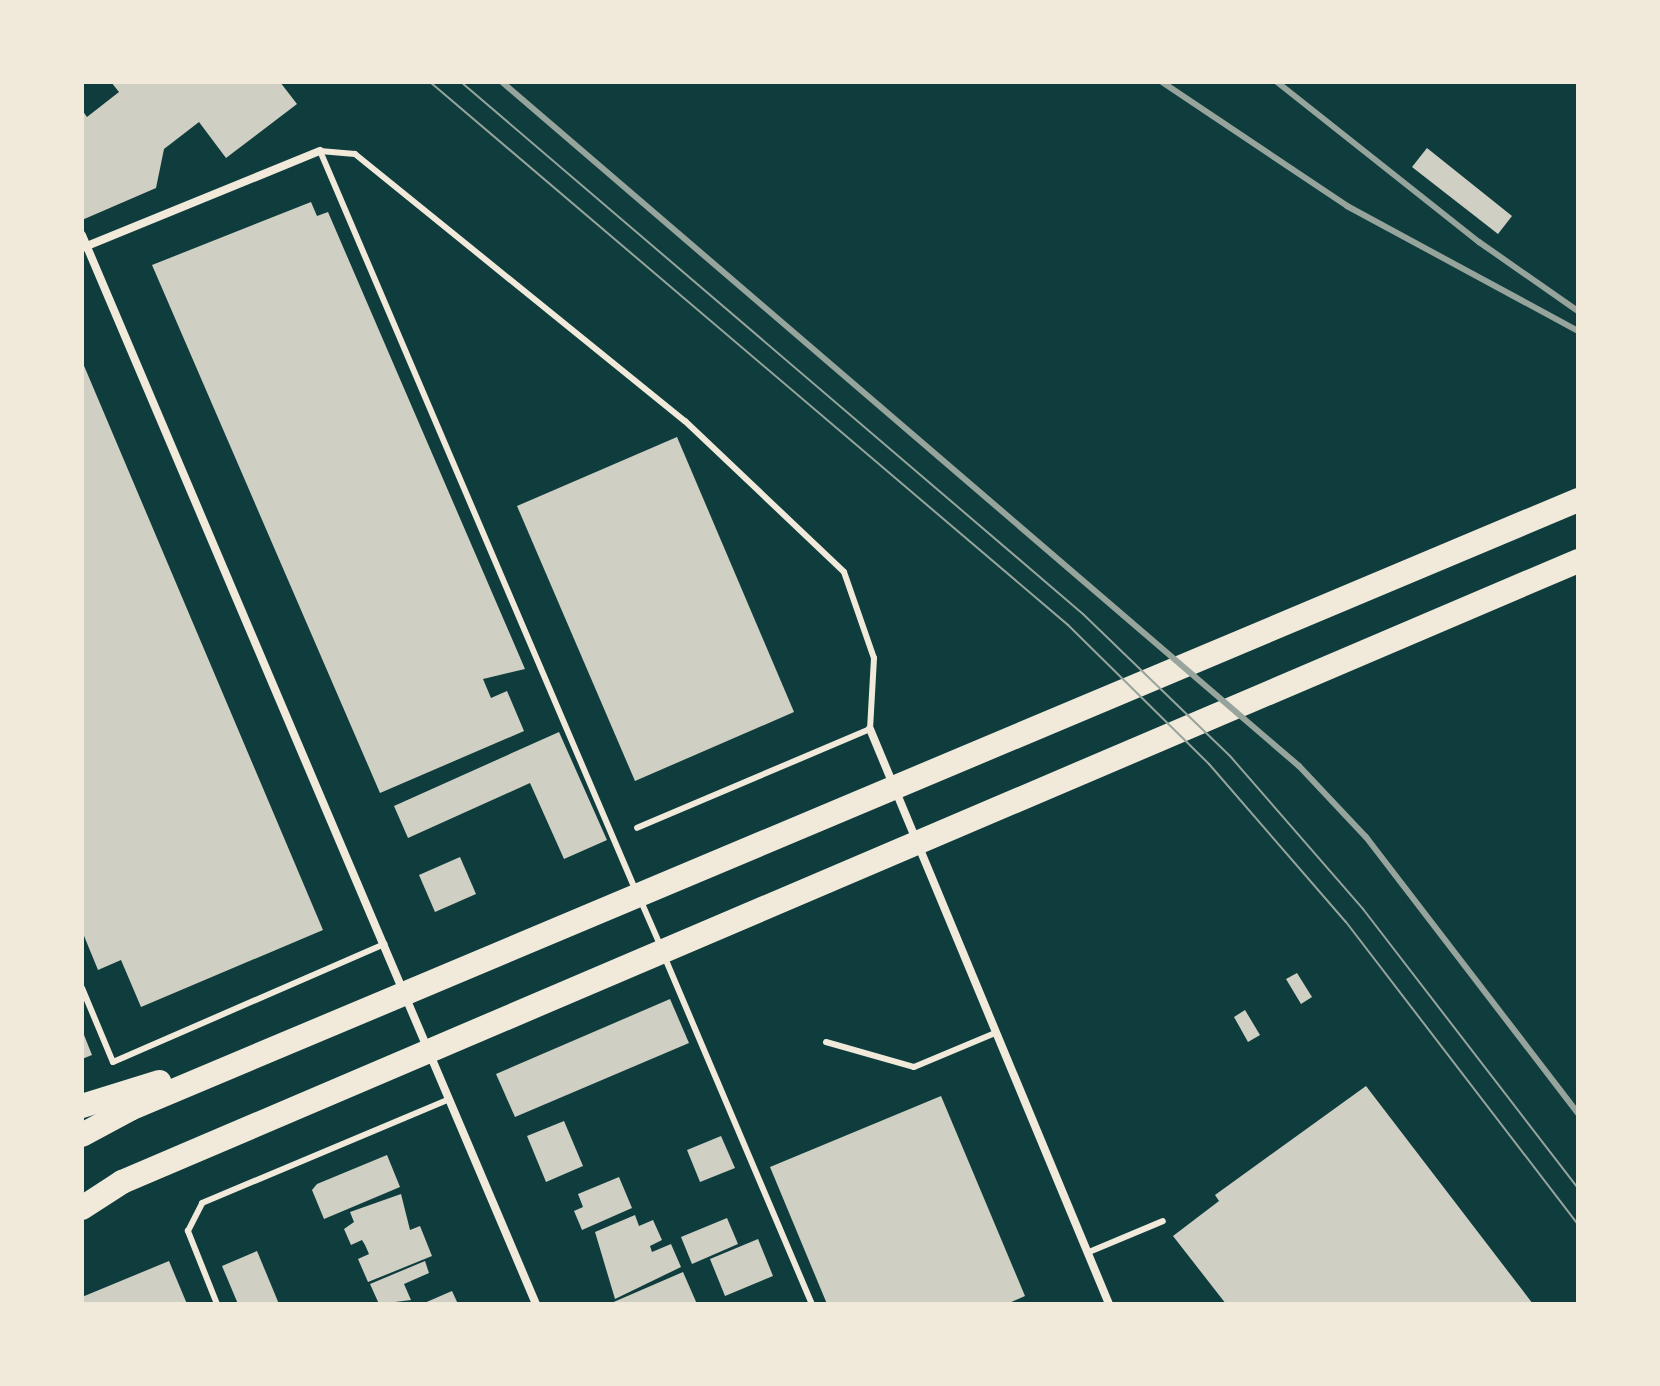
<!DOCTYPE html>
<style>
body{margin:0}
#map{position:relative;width:1660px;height:1386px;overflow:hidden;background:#0f3d3e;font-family:"Fira Sans Condensed",sans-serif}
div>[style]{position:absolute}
.building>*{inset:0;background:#cfcfc3}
.service>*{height:6px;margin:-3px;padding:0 3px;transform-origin:3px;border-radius:3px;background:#f1e9da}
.minor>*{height:8px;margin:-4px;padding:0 4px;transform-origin:4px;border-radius:4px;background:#f1e9da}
.motorway>*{height:24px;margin:-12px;padding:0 12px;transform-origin:12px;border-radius:12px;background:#f1e9da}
.tram>*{height:2px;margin:-1px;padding:0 1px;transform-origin:1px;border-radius:1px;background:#97a49c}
.rail>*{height:6px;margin:-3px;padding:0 3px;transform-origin:3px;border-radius:3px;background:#97a49c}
span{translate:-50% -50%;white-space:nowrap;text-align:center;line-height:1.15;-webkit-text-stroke:6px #f1e9da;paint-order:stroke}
.frame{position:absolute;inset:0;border:84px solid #f1e9da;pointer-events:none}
</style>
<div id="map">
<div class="building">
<div style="clip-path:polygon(111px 82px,280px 82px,297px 104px,226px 158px,199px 122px,164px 149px,156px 188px,82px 220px,82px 110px,87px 117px,119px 92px)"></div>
<div style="clip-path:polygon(1427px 148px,1512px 216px,1498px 234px,1412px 167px)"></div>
<div style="clip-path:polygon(311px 202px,317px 216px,328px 212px,525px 669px,483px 679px,491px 698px,507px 691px,524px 731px,380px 793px,152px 265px)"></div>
<div style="clip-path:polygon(82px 361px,323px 930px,141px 1007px,121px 960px,98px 970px,82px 931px)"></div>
<div style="clip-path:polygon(677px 437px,794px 712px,635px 781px,517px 506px)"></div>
<div style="clip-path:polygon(559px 732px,607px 840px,564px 859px,530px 783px,408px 838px,394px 806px)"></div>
<div style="clip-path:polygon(460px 857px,476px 894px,435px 912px,419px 875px)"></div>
<div style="clip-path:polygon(1297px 973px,1312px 997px,1301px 1004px,1286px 979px)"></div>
<div style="clip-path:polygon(670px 999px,689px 1043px,515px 1117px,496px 1074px)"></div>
<div style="clip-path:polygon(1245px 1010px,1260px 1035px,1248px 1042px,1234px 1017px)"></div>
<div style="clip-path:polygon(82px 1030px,92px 1055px,82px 1059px)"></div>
<div style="clip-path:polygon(1366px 1086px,1533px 1304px,1226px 1304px,1173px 1236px,1219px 1201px,1215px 1195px)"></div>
<div style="clip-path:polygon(941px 1096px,1025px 1296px,1007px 1304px,827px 1304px,770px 1167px)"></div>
<div style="clip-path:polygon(564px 1121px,583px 1166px,546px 1182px,527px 1136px)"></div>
<div style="clip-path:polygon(721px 1136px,735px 1168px,700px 1182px,687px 1150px)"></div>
<div style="clip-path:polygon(387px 1155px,400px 1187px,324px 1219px,312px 1190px,317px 1184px)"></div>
<div style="clip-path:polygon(619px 1177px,632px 1208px,582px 1230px,574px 1211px,583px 1207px,578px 1194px)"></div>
<div style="clip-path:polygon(401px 1194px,410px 1230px,420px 1226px,432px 1256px,368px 1282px,358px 1259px,369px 1254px,365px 1245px,362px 1240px,351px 1245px,344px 1229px,354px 1222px,350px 1212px)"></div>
<div style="clip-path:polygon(635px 1215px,639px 1226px,653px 1220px,662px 1240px,650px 1246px,652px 1252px,671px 1244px,681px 1267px,615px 1299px,595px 1232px)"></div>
<div style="clip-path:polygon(727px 1218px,738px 1244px,692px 1264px,681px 1237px)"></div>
<div style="clip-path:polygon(758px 1239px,773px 1276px,725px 1296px,710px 1259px)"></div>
<div style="clip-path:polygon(257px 1251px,279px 1304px,238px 1304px,222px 1266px)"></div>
<div style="clip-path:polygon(169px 1261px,187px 1304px,82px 1304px,82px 1297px)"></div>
<div style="clip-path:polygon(425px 1261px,429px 1273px,404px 1284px,411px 1300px,379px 1304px,370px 1284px)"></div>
<div style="clip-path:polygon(683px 1272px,697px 1304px,609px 1304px)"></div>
<div style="clip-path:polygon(452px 1291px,458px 1304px,422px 1304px)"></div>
</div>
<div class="service">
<div style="left:635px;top:889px;width:802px;rotate:-113.11deg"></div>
<div style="left:320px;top:151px;width:35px;rotate:5deg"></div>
<div style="left:355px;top:154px;width:424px;rotate:39deg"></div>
<div style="left:685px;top:421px;width:219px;rotate:43.5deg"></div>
<div style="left:844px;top:572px;width:91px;rotate:70.8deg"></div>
<div style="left:874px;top:658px;width:71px;rotate:93.2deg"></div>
<div style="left:870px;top:729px;width:253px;rotate:157deg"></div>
<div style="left:640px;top:899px;width:52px;rotate:66.4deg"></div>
<div style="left:665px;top:958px;width:376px;rotate:67deg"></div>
<div style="left:82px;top:988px;width:80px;rotate:67.3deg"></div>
<div style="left:113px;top:1062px;width:296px;rotate:-23.5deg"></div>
<div style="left:826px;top:1042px;width:91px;rotate:15.9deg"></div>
<div style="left:914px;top:1067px;width:88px;rotate:-22.8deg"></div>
<div style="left:1089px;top:1252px;width:80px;rotate:-22.7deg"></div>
<div style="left:217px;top:1304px;width:79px;rotate:-111.7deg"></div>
<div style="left:188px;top:1231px;width:31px;rotate:-63deg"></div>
<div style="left:202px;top:1203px;width:268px;rotate:-22.8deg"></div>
</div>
<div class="minor">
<div style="left:82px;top:235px;width:1161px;rotate:66.99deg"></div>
<div style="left:82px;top:248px;width:257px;rotate:-22.2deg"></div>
<div style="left:870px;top:729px;width:623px;rotate:67.43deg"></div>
</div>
<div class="motorway">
<div style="left:82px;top:1106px;width:81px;rotate:-17.3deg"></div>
<div style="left:82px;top:1135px;width:55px;rotate:-28.4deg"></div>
<div style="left:130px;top:1109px;width:1571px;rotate:-22.81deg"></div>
<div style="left:82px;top:1208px;width:48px;rotate:-33deg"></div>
<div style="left:122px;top:1182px;width:1583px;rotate:-23.1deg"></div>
</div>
<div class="tram">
<div style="left:430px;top:82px;width:838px;rotate:40.4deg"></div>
<div style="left:1068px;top:625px;width:198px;rotate:44.6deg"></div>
<div style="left:1209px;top:764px;width:209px;rotate:49.1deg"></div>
<div style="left:1346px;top:922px;width:381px;rotate:52.5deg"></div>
<div style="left:461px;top:82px;width:818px;rotate:40.54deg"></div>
<div style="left:1083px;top:614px;width:204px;rotate:44deg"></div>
<div style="left:1230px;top:756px;width:203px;rotate:49deg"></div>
<div style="left:1363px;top:909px;width:352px;rotate:52.4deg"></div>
</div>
<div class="rail">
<div style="left:502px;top:82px;width:1050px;rotate:40.64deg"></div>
<div style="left:1299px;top:766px;width:98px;rotate:46.7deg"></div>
<div style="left:1366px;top:837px;width:348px;rotate:52.5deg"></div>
<div style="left:1162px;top:82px;width:223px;rotate:33.8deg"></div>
<div style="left:1347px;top:206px;width:263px;rotate:28.4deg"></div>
<div style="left:1277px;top:82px;width:258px;rotate:38.4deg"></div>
<div style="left:1479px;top:242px;width:121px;rotate:34.9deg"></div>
</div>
<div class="frame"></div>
</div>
